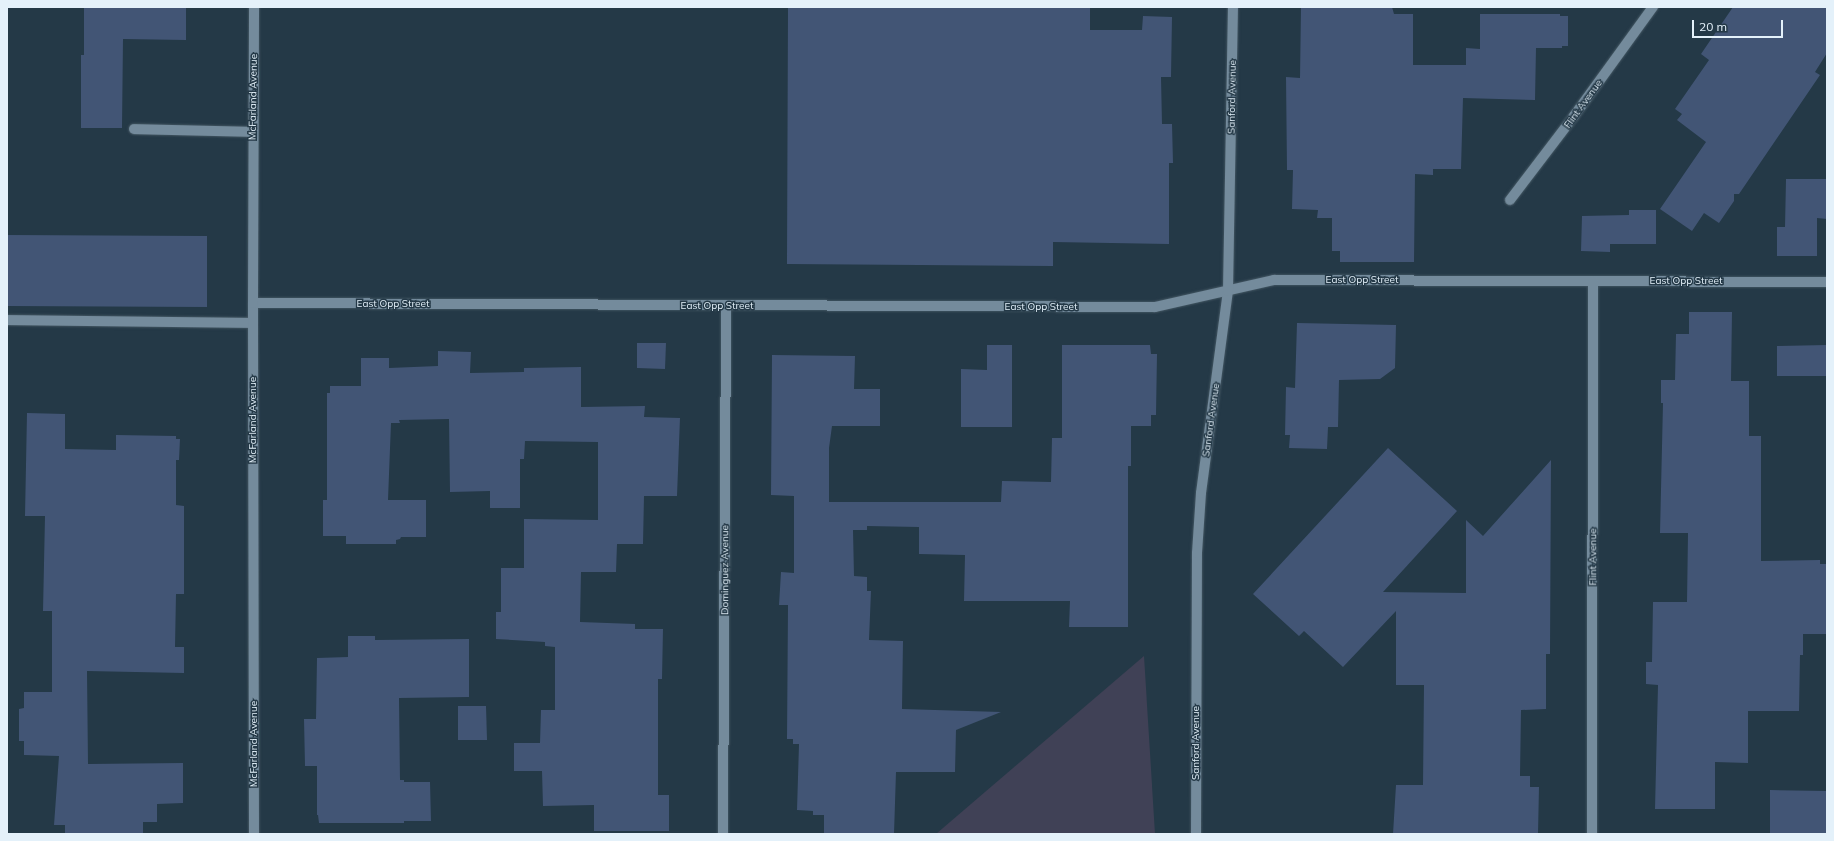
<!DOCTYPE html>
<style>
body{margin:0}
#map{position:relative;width:1834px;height:841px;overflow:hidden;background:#243947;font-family:Mulish,sans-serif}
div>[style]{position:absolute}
.green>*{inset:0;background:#404156}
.building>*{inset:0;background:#425575}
.roads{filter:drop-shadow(0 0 1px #435662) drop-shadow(0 0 1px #435662)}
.service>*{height:10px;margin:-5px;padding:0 5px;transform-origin:5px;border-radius:5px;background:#748b9c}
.minor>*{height:10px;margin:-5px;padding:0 5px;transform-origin:5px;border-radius:5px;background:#748b9c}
.tertiary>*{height:10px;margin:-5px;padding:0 5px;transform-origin:5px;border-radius:5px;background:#748b9c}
span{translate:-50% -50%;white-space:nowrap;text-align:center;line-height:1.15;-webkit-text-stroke:3px #243947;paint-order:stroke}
.street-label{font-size:10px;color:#e4f1fa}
.frame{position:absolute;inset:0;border:8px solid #e4f1fa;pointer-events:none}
.scale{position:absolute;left:1692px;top:20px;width:91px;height:18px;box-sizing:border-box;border:2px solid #e4f1fa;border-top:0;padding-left:5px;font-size:12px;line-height:14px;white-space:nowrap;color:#e4f1fa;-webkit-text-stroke:3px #243947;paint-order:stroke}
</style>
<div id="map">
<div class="green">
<div style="clip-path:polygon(1144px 656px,1155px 834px,936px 834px)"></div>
</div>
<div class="building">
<div style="clip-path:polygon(84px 7px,186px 8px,186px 40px,123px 39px,122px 128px,81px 128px,81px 55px,84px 55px)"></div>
<div style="clip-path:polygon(788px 7px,1090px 7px,1090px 30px,1142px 30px,1143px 16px,1172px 17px,1171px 77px,1161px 77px,1162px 124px,1172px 124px,1173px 163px,1169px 163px,1169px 244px,1053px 242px,1053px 266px,787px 264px)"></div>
<div style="clip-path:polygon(1301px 7px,1392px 7px,1394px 14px,1413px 14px,1413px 65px,1466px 65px,1466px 48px,1480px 49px,1480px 14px,1560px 14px,1560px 16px,1568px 16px,1568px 46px,1562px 46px,1562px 48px,1536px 48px,1535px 100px,1463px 98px,1461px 169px,1433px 169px,1433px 175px,1415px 174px,1414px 262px,1340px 262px,1340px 251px,1332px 251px,1332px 218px,1317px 218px,1318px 210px,1292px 209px,1293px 170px,1287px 170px,1286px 77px,1300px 78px)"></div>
<div style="clip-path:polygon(1733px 7px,1827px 7px,1827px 53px,1815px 72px,1820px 75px,1739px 194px,1734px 194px,1734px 201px,1719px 223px,1704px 213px,1692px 231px,1660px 209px,1706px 142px,1677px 120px,1682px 114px,1675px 109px,1709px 60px,1701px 54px)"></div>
<div style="clip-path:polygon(1786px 179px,1827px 179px,1827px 219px,1817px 218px,1817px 256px,1777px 256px,1777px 227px,1785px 227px)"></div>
<div style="clip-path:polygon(1629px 210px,1656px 210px,1656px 244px,1610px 244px,1610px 252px,1581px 251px,1582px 216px,1629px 215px)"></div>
<div style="clip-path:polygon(7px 235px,207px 236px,207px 307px,7px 306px)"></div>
<div style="clip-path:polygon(1689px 312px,1732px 312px,1731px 381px,1749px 381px,1749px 436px,1761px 436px,1761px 561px,1820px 560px,1820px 564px,1827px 564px,1827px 634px,1803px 634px,1803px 655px,1800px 655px,1799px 711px,1748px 711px,1748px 763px,1715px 762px,1715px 809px,1655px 809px,1658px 685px,1646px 684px,1646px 662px,1652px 662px,1653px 602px,1687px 602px,1688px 533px,1660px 533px,1663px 403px,1661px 403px,1661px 380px,1675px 380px,1676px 334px,1689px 334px)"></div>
<div style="clip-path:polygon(1297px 323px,1396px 325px,1395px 368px,1380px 379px,1339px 380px,1338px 427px,1328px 427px,1327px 449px,1289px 448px,1290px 435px,1285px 435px,1286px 387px,1295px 388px)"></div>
<div style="clip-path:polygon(637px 343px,666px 343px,665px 369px,637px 368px)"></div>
<div style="clip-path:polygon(987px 345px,1012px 345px,1012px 427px,961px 427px,961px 369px,987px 370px)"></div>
<div style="clip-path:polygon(1062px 345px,1150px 345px,1151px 354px,1157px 354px,1156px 415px,1151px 415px,1151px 426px,1131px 426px,1131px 466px,1128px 466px,1128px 627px,1069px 627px,1070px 601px,964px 601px,965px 555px,919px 554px,919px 527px,867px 526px,867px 530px,853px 530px,854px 576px,867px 577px,867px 591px,871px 591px,869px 640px,903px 641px,902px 709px,1001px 712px,956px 730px,955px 772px,896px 772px,894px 834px,824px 834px,824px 815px,813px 815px,813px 811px,797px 810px,799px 744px,793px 744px,793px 739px,787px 739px,788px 605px,779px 605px,781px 572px,794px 573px,794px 496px,771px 495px,772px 355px,855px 356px,854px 389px,880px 389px,880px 426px,832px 426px,829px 448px,829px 502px,1001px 502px,1002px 481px,1051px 482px,1052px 438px,1062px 438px)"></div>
<div style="clip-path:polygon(1827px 345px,1827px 376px,1777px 376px,1777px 346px)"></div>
<div style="clip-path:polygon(438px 351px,471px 352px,470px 373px,524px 372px,524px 368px,581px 367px,581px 407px,645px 406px,644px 417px,680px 418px,677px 496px,644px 496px,643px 544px,617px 544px,616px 572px,581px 572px,580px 622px,635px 624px,635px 629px,663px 629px,662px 679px,658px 679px,658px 795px,669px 795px,669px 831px,594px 831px,594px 805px,543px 806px,542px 771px,514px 771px,514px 743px,540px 743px,541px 710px,555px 710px,555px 647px,545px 646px,545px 642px,496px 639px,496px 612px,501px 612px,501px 568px,524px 568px,524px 519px,598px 520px,598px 442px,525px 441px,524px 459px,520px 459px,520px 508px,490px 508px,490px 491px,450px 492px,449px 419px,399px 420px,400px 423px,391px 423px,388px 500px,426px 500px,426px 537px,401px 537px,400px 539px,396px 540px,396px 544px,346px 544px,346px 536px,323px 536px,323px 500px,327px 500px,327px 393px,330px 393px,330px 386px,361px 386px,361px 358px,389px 358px,389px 368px,438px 366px)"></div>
<div style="clip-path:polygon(27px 413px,65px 414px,65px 449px,116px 450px,116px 435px,176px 436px,176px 439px,180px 439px,179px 460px,176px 460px,176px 505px,184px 506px,184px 594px,176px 594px,175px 647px,184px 647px,184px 673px,87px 671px,88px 764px,183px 763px,183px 803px,157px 804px,157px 822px,143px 822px,143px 834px,65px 834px,65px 825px,54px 825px,59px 756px,24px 755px,24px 741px,19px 741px,19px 709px,24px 708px,24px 692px,52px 692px,52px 611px,43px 611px,45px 516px,25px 516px)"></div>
<div style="clip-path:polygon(1388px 448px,1457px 511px,1383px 592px,1466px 593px,1466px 520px,1483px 536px,1551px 460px,1550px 654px,1546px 654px,1546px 709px,1521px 710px,1520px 776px,1530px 776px,1530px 787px,1539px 787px,1538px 834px,1393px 834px,1396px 785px,1423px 785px,1424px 685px,1396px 685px,1396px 611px,1343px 667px,1304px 631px,1299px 636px,1253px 594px)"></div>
<div style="clip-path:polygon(348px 636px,375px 636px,375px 640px,469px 639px,469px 697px,399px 698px,400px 780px,404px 780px,404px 782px,430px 782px,431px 821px,404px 821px,404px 823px,319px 823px,318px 815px,317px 815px,317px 766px,305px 766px,304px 719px,316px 719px,317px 658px,348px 657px)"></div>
<div style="clip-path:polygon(458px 706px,486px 706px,487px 740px,458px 740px)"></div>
<div style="clip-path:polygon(1770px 790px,1827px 791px,1827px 834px,1770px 834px)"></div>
</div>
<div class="roads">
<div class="service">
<div style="left:134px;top:129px;width:119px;rotate:1.4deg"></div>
<div style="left:7px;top:320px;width:246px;rotate:0.7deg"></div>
</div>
<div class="minor">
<div style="left:1510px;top:200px;width:106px;rotate:-52.7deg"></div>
<div style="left:1574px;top:116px;width:135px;rotate:-54.1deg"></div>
<div style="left:253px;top:303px;width:902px;rotate:0.25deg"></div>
<div style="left:1155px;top:307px;width:122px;rotate:-12.8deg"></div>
<div style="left:1274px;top:280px;width:553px;rotate:0.21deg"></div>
<div style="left:723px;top:834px;width:528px;rotate:-89.67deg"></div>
<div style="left:1592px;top:834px;width:553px;rotate:-89.9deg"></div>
</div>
<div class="tertiary">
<div style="left:254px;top:834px;width:531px;rotate:-90.11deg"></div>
<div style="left:253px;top:303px;width:296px;rotate:-89.8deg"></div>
<div style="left:1196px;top:834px;width:281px;rotate:-89.8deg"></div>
<div style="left:1197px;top:553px;width:60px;rotate:-86.2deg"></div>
<div style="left:1201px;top:493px;width:204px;rotate:-82.4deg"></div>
<div style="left:1228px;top:291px;width:284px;rotate:-89deg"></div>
</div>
</div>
<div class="street-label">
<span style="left:253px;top:97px;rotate:-89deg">McFarland Avenue</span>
<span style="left:1232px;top:97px;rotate:-89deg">Sanford Avenue</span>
<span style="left:1583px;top:104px;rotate:-54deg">Flint Avenue</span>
<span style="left:1362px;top:280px">East Opp Street</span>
<span style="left:1686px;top:281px">East Opp Street</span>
<span style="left:393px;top:304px">East Opp Street</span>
<span style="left:717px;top:306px">East Opp Street</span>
<span style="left:1041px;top:307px">East Opp Street</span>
<span style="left:253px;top:420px;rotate:-90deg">McFarland Avenue</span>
<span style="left:1211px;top:420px;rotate:-82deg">Sanford Avenue</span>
<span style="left:1593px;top:557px;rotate:-90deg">Flint Avenue</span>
<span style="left:725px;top:570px;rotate:-90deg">Dominguez Avenue</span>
<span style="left:1196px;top:743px;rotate:-90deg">Sanford Avenue</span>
<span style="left:254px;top:744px;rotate:-90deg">McFarland Avenue</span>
</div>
<div class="frame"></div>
<div class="scale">20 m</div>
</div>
